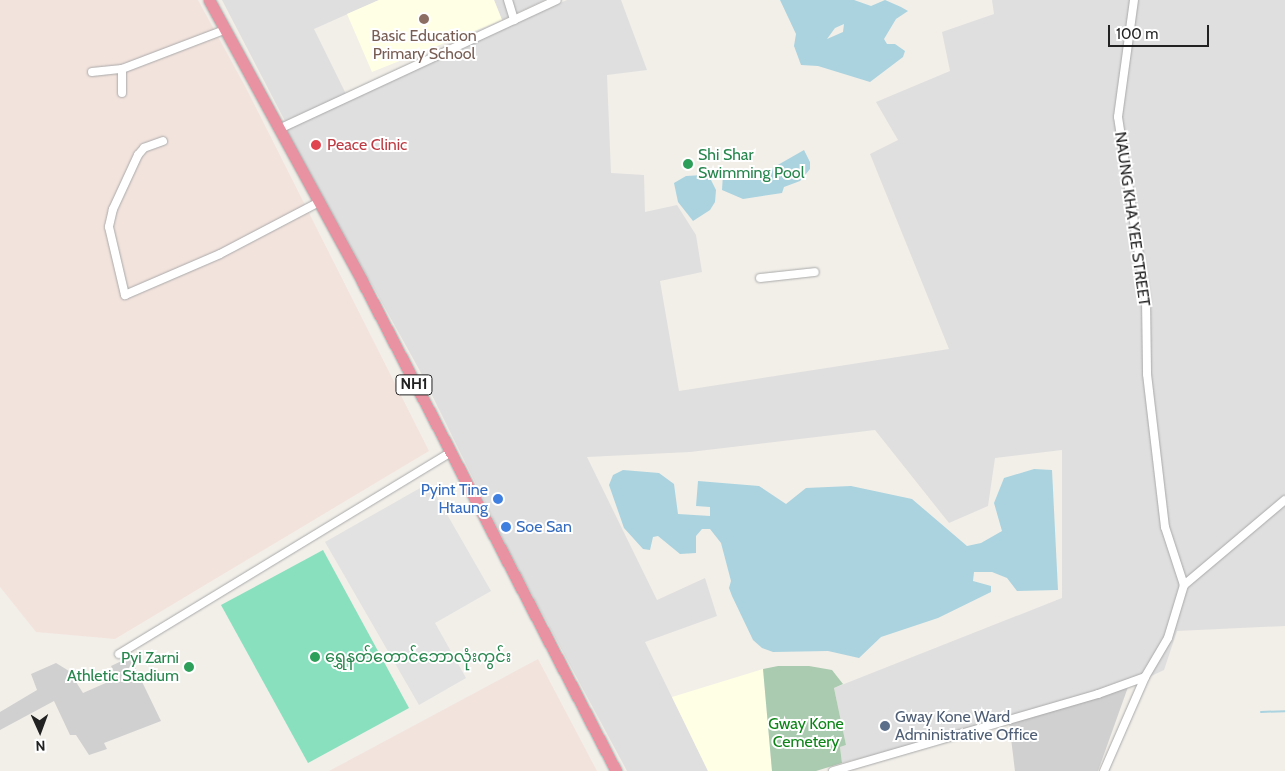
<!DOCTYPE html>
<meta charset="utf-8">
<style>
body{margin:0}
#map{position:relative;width:1285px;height:771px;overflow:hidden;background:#f2efe9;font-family:Cabin,"Noto Sans Myanmar",sans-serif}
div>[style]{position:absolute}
.residential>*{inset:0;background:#e0dfdf}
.education>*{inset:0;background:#ffffe5}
.religious>*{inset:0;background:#d0d0d0}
.military>*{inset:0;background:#f3e3dd}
.cemetery>*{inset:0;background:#aacbaf}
.pitch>*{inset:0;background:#88e0be}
.parking>*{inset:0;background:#e2e2e2}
.water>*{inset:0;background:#aad3df}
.stream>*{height:2px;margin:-1px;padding:0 1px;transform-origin:1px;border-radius:1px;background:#aad3df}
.roads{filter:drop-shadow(0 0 1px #a9a9a9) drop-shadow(0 0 1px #a9a9a9)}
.minor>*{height:8px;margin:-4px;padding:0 4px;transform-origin:4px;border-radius:4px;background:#fff}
.highway>*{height:11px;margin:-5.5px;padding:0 5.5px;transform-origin:5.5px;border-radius:5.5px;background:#e892a2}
.dots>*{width:14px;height:14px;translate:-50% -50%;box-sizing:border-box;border:2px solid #fff;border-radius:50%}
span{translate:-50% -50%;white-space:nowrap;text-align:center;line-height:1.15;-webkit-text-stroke:4px #fff;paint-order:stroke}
.shield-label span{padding:1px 4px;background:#fff;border:1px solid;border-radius:4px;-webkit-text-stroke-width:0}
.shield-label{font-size:15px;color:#222;font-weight:700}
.education-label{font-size:16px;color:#785e54}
.health-label{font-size:16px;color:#be3a42}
.left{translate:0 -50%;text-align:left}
.leisure-label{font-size:16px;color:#27864d}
.right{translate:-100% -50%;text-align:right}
.street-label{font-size:16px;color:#222}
.shop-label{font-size:16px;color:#366cbe}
.service-label{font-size:16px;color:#4e5e75}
.park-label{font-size:16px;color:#0c8416}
.north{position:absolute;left:15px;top:706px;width:50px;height:50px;-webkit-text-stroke:4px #fff;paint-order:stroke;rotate:178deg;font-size:14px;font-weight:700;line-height:20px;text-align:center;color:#222}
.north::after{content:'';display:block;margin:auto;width:18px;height:22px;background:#222;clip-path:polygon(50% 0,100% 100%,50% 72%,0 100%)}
.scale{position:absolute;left:1108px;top:25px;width:101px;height:22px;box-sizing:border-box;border:2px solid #222;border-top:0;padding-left:6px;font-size:15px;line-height:18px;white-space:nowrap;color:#222;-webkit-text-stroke:4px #fff;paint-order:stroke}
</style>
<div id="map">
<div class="residential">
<div style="clip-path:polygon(222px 0,379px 0,314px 29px,346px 94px,285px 121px)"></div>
<div style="clip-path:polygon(494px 0,545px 0,502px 20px)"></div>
<div style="clip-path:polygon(567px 0,621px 0,647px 70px,607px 75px,611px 173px,644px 175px,645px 212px,677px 205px,696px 235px,702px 272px,660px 281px,679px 391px,949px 349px,870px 154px,898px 140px,876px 102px,950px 71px,942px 32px,994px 14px,992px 0,1285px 0,1285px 626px,1177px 631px,1164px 670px,1128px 687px,1009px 722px,842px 763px,840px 747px,846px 745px,834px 688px,1062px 598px,1062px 450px,995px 458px,988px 506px,949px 523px,875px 430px,690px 452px,587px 457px,657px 600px,705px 578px,717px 616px,645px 642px,708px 771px,627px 771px,512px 557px,420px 371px,285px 128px)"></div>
</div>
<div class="education">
<div style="clip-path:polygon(379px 0,494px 0,502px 20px,372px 72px,347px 14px)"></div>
<div style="clip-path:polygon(763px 669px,772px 771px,708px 771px,672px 697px)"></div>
</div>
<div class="religious">
<div style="clip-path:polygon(130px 657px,161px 721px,104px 743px,107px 749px,89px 755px,76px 735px,70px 735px,54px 701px,0 730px,0 712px,37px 690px,31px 674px,56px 663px,69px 671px,83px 693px,117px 678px,111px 666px)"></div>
<div style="clip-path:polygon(1128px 687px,1098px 771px,1015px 771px,1009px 722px)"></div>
</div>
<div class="military">
<div style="clip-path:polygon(0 0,198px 0,245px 86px,429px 451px,115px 639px,36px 632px,0 587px)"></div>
<div style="clip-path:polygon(538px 659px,597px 771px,329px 771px)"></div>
</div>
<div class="cemetery">
<div style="clip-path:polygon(778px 666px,809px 666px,832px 670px,843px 684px,834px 688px,846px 745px,840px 747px,842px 763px,816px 771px,772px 771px,763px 669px)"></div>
</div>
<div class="pitch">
<div style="clip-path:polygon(323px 550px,409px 708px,308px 763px,221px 605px)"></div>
</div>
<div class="parking">
<div style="clip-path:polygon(429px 483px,491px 591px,435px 623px,466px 678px,419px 705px,325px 542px)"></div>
</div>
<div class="water">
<div style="clip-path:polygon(evenodd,780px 0,854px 0,871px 6px,885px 0,901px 7px,908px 11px,896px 19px,884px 39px,887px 44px,895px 44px,905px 51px,903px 57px,870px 82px,818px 66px,801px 65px,794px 46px,796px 34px,780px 0,844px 24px,843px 32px,827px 39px,835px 28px,844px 24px)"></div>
<div style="clip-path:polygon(804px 150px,810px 162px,810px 169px,800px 181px,784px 187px,782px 193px,743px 199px,722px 190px,723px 174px,729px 171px,769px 170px)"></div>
<div style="clip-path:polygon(703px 175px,711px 180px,716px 190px,715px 202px,710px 210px,693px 221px,678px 202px,674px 183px,686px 176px)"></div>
<div style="clip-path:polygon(1034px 469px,1052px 470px,1058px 590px,1017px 591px,1007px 578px,992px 572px,974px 572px,973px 581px,991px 586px,991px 592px,938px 618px,881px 637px,859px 658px,828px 651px,773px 652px,762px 648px,753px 640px,732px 596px,729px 588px,731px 581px,721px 543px,710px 529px,702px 529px,696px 536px,696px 553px,680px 554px,658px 536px,653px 537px,650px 550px,643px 549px,624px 528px,609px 485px,613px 475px,623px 470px,659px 473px,674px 484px,678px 514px,710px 516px,710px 507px,696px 506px,698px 481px,759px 486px,786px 504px,806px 488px,851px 486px,912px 499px,967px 546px,981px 543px,1002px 531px,994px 503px,1004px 478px)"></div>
</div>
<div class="stream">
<div style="left:1261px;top:712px;width:24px;rotate:-2deg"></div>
</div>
<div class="roads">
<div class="minor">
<div style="left:508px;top:0;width:21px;rotate:73deg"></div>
<div style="left:1134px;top:0;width:118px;rotate:97.8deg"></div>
<div style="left:1118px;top:117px;width:184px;rotate:81.3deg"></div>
<div style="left:1146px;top:299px;width:75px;rotate:89.2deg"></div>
<div style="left:1147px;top:374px;width:154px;rotate:83.3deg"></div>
<div style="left:1165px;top:527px;width:61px;rotate:71.9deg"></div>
<div style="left:122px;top:69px;width:24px;rotate:90deg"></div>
<div style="left:92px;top:72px;width:30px;rotate:-6deg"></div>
<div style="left:122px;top:69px;width:109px;rotate:-20.9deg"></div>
<div style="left:279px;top:129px;width:306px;rotate:-24.9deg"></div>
<div style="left:163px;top:141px;width:20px;rotate:160deg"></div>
<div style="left:144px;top:148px;width:9px;rotate:131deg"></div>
<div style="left:138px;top:155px;width:60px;rotate:114.8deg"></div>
<div style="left:113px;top:209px;width:18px;rotate:103deg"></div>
<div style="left:109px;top:227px;width:70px;rotate:76.8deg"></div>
<div style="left:125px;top:295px;width:103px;rotate:-23.3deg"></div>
<div style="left:220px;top:254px;width:112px;rotate:-27.7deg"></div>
<div style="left:760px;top:278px;width:55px;rotate:-6.2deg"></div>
<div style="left:119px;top:654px;width:387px;rotate:-31.3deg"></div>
<div style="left:833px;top:771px;width:276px;rotate:-16.2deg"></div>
<div style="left:1098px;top:694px;width:50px;rotate:-19.9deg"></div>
<div style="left:1145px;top:677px;width:45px;rotate:-59.5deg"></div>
<div style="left:1168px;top:638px;width:55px;rotate:-73.2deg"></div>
<div style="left:1184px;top:585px;width:132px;rotate:-40.1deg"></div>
<div style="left:1104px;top:771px;width:103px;rotate:-66.4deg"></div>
</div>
<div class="highway">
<div style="left:209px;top:0;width:320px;rotate:61.4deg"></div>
<div style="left:362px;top:281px;width:552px;rotate:62.6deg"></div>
</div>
</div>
<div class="dots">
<div style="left:424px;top:19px;background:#8d6e63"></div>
<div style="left:316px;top:145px;background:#e0444e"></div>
<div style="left:688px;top:164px;background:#2e9e5b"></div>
<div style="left:498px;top:499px;background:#3f7fe0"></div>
<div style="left:506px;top:527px;background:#3f7fe0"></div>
<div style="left:315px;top:657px;background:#2e9e5b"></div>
<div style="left:189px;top:667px;background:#2e9e5b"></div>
<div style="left:885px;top:726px;background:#5c6f8a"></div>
</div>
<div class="shield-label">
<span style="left:414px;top:385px">NH1</span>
</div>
<div class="education-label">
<span style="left:424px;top:45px">Basic Education<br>Primary School</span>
</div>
<div class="health-label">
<span class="left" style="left:327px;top:145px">Peace Clinic</span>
</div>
<div class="leisure-label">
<span class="left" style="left:698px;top:164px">Shi Shar<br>Swimming Pool</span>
<span class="left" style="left:325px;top:657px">ရွှေနတ်တောင်ဘောလုံးကွင်း</span>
<span class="right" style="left:179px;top:667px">Pyi Zarni<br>Athletic Stadium</span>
</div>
<div class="street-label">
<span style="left:1132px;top:219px;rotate:82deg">NAUNG KHA YEE STREET</span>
</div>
<div class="shop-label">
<span class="right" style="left:488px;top:499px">Pyint Tine<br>Htaung</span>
<span class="left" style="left:516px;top:527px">Soe San</span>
</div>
<div class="service-label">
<span class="left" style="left:895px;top:726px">Gway Kone Ward<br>Administrative Office</span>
</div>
<div class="park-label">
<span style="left:806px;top:733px">Gway Kone<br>Cemetery</span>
</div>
<div class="north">N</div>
<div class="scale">100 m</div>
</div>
